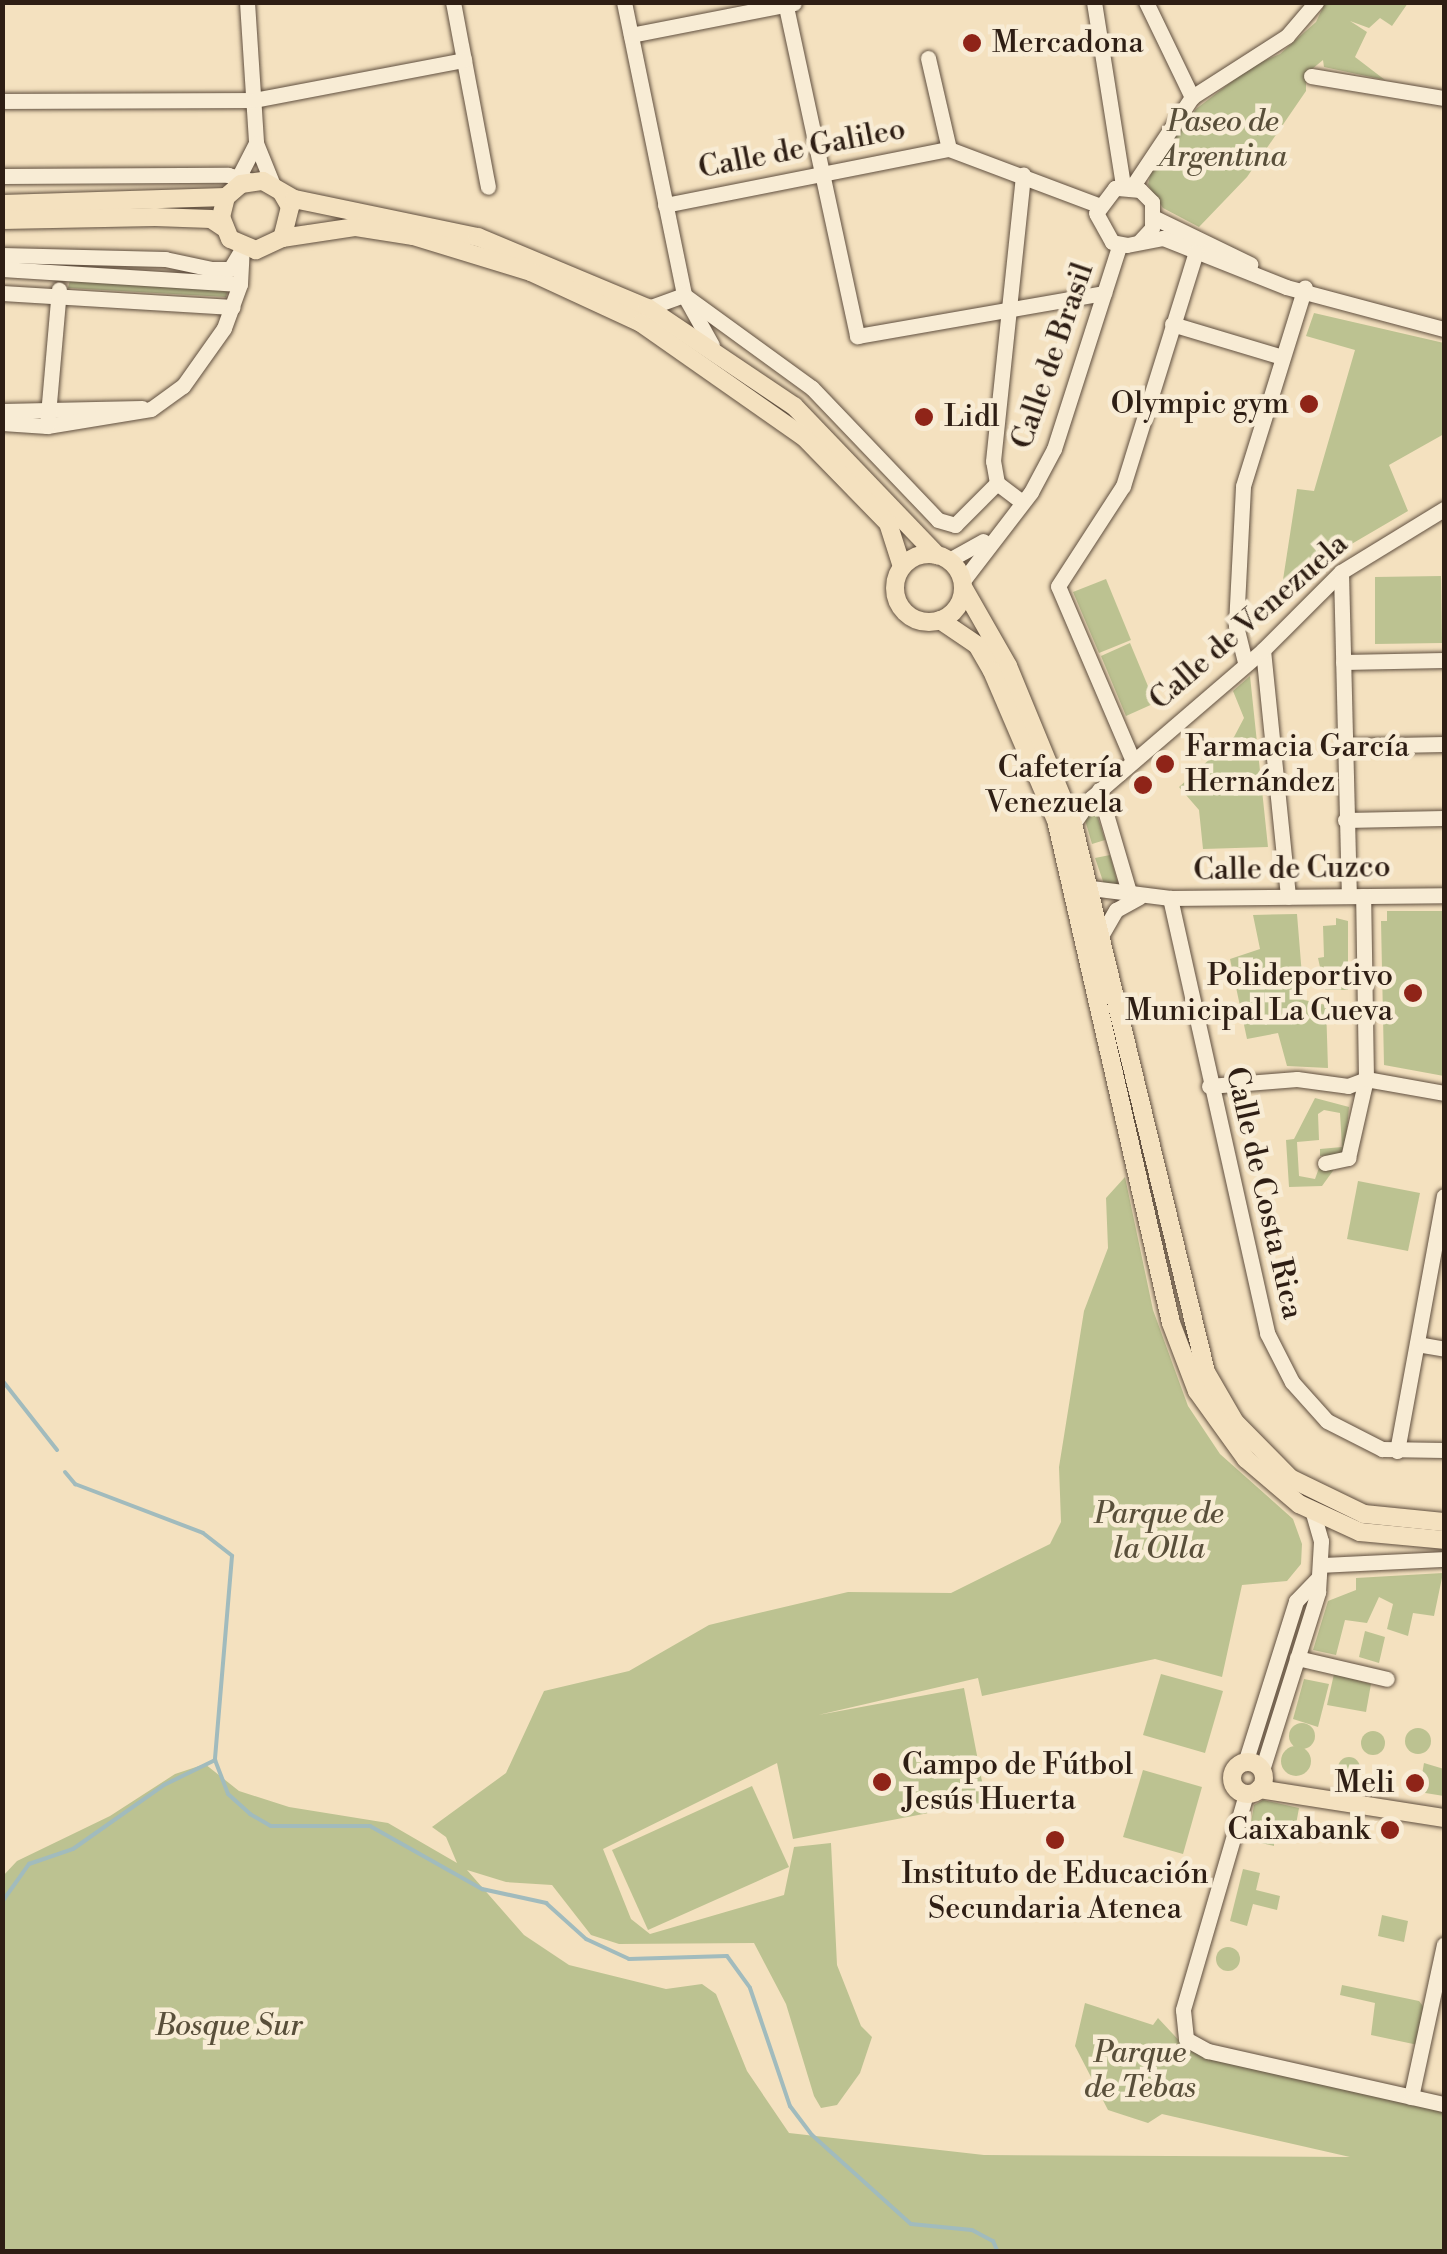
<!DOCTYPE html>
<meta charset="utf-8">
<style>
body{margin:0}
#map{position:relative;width:1447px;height:2254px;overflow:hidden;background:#f4e1bf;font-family:"Libre Bodoni",serif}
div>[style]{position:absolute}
.green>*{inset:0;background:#bcc291}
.round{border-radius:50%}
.stream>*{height:4px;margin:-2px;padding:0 2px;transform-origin:2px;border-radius:2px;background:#a1bbbd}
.roads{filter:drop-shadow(0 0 2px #604f3f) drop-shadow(0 0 2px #604f3f)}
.minor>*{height:15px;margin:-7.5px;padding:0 7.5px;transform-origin:7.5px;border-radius:7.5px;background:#f8ecd5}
.major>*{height:18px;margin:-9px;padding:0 9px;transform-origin:9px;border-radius:9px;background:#f4e1bf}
.major>.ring{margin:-9px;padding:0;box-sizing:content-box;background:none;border:18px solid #f4e1bf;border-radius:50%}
.dots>*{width:28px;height:28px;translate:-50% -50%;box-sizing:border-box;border:5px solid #f8ecd5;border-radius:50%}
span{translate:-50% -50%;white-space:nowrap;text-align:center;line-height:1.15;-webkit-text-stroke:9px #f8ecd5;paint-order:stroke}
.poi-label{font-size:30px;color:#2e1e14}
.left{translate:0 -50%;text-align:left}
.right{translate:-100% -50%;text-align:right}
.park-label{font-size:30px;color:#594f3a;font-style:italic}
.street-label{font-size:30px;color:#2e1e14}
.frame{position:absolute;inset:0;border:5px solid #2e1e14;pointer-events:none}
</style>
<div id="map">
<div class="green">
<div style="clip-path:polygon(1325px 3px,1408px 3px,1392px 26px,1380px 18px,1369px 28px,1350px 21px,1367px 32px,1355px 57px,1385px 80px,1324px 67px,1323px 60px,1306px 74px,1306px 91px,1247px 177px,1199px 227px,1163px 208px,1148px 185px,1152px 167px,1196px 109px,1252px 66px,1280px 54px,1316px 22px)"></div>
<div style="clip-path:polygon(72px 272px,230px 282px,226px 297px,68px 288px)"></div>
<div style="clip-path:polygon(1314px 313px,1444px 343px,1444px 434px,1389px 465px,1408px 511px,1343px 549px,1278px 612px,1297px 489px,1314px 491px,1355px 350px,1306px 336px)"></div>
<div style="clip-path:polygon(1441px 576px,1442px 643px,1375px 644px,1375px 577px)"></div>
<div style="clip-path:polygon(1106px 579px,1131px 640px,1099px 653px,1073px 592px)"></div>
<div style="clip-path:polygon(1130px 643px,1155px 703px,1126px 716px,1101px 656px)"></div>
<div style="clip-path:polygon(1250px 676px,1268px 847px,1203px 849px,1199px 810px,1179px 787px,1234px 737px,1244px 718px,1233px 691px)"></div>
<div style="clip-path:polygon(1094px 805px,1105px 840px,1092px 844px,1083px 813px)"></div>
<div style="clip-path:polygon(1110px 855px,1118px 884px,1106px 890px,1095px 858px)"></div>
<div style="clip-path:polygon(1387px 911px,1444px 911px,1444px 1076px,1384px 1065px,1381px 921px,1387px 921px)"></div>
<div style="clip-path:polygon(1297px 914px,1304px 1000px,1326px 1005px,1328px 1068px,1287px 1066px,1278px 1033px,1247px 1039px,1230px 959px,1260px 949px,1253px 915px)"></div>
<div style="clip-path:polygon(1336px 918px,1348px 921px,1348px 990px,1325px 990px,1318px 958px,1324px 957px,1323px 926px,1336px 925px)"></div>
<div style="clip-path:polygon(1315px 1098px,1349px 1107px,1345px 1154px,1320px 1156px,1320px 1149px,1342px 1147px,1340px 1113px,1324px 1110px,1318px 1114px,1319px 1140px,1297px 1142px,1299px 1176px,1315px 1179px,1320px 1165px,1335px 1168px,1322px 1186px,1289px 1187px,1286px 1140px,1294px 1139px)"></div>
<div style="clip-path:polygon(1125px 1177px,1153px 1310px,1188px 1406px,1220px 1454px,1293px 1519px,1302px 1544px,1301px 1564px,1287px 1581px,1242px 1585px,1222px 1677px,1155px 1659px,982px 1696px,978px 1678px,818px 1715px,964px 1688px,986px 1802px,793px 1839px,777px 1763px,603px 1849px,631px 1919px,650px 1934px,784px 1895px,794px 1847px,831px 1843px,837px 1965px,861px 2026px,872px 2037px,860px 2073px,837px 2105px,821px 2108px,814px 2096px,786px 2004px,754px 1943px,619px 1944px,591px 1935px,552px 1885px,506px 1882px,467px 1870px,524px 1935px,569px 1965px,666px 1989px,702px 1984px,716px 1994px,747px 2071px,789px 2133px,984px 2155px,1350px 2157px,1162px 2114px,1148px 2123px,1108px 2110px,1075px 2046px,1085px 2003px,1153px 2025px,1158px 2018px,1187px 2049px,1204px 2054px,1444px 2108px,1444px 2251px,3px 2252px,2px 1877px,17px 1861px,110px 1816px,175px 1774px,205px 1764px,239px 1791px,289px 1807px,388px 1823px,457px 1863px,446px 1837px,432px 1827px,506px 1773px,544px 1691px,629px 1671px,709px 1625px,746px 1616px,848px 1592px,951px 1593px,1050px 1544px,1061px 1522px,1059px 1467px,1084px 1311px,1108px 1248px,1106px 1198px)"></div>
<div style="clip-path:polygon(1358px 1181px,1420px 1193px,1408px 1251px,1347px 1239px)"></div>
<div style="clip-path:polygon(1443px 1573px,1434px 1616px,1413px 1613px,1408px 1636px,1387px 1629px,1393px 1604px,1379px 1597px,1367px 1623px,1345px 1620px,1336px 1655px,1313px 1650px,1328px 1601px,1356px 1590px,1356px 1578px)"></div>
<div style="clip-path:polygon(1365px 1631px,1385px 1637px,1379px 1663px,1359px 1657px)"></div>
<div style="clip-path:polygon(1161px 1674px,1223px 1691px,1205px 1753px,1143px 1735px)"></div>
<div style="clip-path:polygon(1334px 1674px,1371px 1684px,1366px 1712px,1327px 1705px)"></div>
<div style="clip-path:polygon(1304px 1679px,1329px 1684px,1318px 1727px,1293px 1719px)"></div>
<div class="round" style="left:1289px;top:1723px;width:26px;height:26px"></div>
<div class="round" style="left:1405px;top:1728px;width:26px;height:26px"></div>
<div class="round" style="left:1361px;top:1731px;width:24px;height:24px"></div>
<div class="round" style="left:1281px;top:1746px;width:30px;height:30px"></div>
<div class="round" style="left:1338px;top:1757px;width:22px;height:22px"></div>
<div style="clip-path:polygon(1424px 1763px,1444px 1769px,1444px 1796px,1419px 1792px)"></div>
<div style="clip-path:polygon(1143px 1770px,1202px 1787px,1183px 1854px,1123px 1837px)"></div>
<div style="clip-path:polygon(752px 1786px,789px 1867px,648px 1930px,612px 1850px)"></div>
<div style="clip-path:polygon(1263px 1800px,1299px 1808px,1295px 1830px,1274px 1829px,1274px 1846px,1248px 1840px,1254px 1805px)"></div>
<div style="clip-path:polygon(1243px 1869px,1260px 1873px,1256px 1890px,1280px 1896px,1277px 1910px,1253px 1904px,1247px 1926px,1230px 1921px)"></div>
<div style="clip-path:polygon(1382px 1915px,1408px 1921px,1404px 1942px,1378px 1936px)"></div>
<div class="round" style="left:1216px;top:1947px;width:24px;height:24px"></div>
<div style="clip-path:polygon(1342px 1985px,1419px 2001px,1426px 2010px,1418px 2045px,1371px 2035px,1375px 2003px,1340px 1995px)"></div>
</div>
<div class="stream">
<div style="left:2px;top:1380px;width:89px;rotate:51.8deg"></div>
<div style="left:65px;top:1472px;width:16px;rotate:50deg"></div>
<div style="left:75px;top:1484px;width:137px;rotate:20.9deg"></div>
<div style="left:203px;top:1533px;width:37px;rotate:38deg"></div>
<div style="left:232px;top:1556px;width:205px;rotate:94.8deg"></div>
<div style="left:215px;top:1760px;width:36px;rotate:69deg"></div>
<div style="left:228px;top:1794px;width:30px;rotate:42deg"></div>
<div style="left:250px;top:1814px;width:24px;rotate:30deg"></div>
<div style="left:271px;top:1826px;width:99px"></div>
<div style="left:370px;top:1826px;width:129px;rotate:29.4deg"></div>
<div style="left:482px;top:1889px;width:66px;rotate:12.3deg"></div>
<div style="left:546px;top:1903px;width:54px;rotate:42deg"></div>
<div style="left:586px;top:1939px;width:47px;rotate:24.9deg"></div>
<div style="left:629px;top:1959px;width:98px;rotate:-1.8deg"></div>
<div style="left:727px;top:1956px;width:39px;rotate:54deg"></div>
<div style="left:750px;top:1988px;width:125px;rotate:71.3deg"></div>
<div style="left:790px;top:2106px;width:36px;rotate:53deg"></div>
<div style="left:812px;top:2135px;width:133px;rotate:42deg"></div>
<div style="left:911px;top:2224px;width:61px;rotate:5.6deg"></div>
<div style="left:972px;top:2230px;width:24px;rotate:28deg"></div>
<div style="left:993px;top:2241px;width:12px;rotate:66deg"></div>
<div style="left:2px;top:1902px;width:47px;rotate:-54.6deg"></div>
<div style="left:29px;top:1864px;width:46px;rotate:-18.8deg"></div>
<div style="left:73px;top:1849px;width:111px;rotate:-35.1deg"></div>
<div style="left:164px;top:1785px;width:57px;rotate:-26.1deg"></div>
</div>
<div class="roads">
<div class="minor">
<div style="left:247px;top:2px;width:141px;rotate:86.3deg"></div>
<div style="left:256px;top:143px;width:45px;rotate:68deg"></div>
<div style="left:453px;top:2px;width:188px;rotate:79.3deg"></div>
<div style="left:624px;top:2px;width:299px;rotate:78.4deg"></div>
<div style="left:684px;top:295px;width:57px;rotate:60.8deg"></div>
<div style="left:785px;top:2px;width:342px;rotate:77.8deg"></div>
<div style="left:857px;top:336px;width:251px;rotate:-9.9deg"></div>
<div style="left:1094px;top:2px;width:186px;rotate:81deg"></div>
<div style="left:1146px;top:2px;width:106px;rotate:64.2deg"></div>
<div style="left:631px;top:35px;width:166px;rotate:-11.1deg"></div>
<div style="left:928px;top:58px;width:93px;rotate:77deg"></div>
<div style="left:1311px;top:76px;width:135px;rotate:9.4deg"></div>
<div style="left:2px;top:101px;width:252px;rotate:-0.2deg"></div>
<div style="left:254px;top:100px;width:214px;rotate:-10.8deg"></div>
<div style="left:2px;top:176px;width:226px;rotate:-0.3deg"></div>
<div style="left:228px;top:175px;width:25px;rotate:14deg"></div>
<div style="left:235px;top:184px;width:46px;rotate:-62.9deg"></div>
<div style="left:1132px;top:187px;width:108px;rotate:-56.3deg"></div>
<div style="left:1192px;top:97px;width:113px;rotate:-32.7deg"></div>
<div style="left:1287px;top:36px;width:45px;rotate:-49.5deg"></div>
<div style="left:665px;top:205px;width:289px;rotate:-11.2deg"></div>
<div style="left:949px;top:149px;width:159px;rotate:20.6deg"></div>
<div style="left:1155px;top:218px;width:106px;rotate:25.8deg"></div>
<div style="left:1139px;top:242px;width:19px;rotate:-47deg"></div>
<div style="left:1152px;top:228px;width:26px;rotate:-90deg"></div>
<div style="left:1152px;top:202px;width:17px;rotate:-135deg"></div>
<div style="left:1140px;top:190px;width:25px;rotate:-175deg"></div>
<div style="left:1115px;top:188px;width:31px;rotate:127deg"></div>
<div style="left:1096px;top:213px;width:33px;rotate:61deg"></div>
<div style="left:1112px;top:242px;width:15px;rotate:11deg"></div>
<div style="left:1127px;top:245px;width:37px;rotate:-11deg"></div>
<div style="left:1163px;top:238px;width:132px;rotate:21.7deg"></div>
<div style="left:1286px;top:287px;width:163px;rotate:14.9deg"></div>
<div style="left:2px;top:255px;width:163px;rotate:1.4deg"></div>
<div style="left:165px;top:259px;width:48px;rotate:12deg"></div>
<div style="left:212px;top:269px;width:18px"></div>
<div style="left:230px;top:269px;width:21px;rotate:-59deg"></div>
<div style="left:2px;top:269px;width:238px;rotate:3.6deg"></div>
<div style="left:2px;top:293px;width:231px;rotate:3.5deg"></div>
<div style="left:684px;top:295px;width:158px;rotate:36deg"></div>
<div style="left:812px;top:388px;width:182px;rotate:46.3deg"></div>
<div style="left:938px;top:520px;width:18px;rotate:16deg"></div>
<div style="left:955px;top:525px;width:59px;rotate:-45deg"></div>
<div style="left:648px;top:308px;width:38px;rotate:-20deg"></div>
<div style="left:1172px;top:324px;width:115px;rotate:16.7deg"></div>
<div style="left:2px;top:411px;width:140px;rotate:-1.2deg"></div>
<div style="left:2px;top:423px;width:45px;rotate:3.8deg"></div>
<div style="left:47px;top:426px;width:105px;rotate:-9.3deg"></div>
<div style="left:151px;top:409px;width:39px;rotate:-36deg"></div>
<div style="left:183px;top:386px;width:71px;rotate:-54.7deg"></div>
<div style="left:224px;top:328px;width:47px;rotate:-70deg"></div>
<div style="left:240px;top:284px;width:36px;rotate:-87deg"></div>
<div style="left:47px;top:426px;width:137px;rotate:-85deg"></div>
<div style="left:1022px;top:502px;width:31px;rotate:-143deg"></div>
<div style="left:997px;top:483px;width:22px;rotate:-100deg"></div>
<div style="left:993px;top:461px;width:288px;rotate:-84deg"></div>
<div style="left:949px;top:560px;width:39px;rotate:-29deg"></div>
<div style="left:1341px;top:572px;width:324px;rotate:88.6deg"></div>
<div style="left:962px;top:582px;width:113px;rotate:-52.5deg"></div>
<div style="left:1031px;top:492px;width:49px;rotate:-61.9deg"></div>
<div style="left:1054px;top:449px;width:215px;rotate:-72.2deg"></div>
<div style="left:1263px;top:650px;width:248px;rotate:84.2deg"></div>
<div style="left:1245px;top:662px;width:38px;rotate:-104deg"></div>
<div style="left:1236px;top:625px;width:139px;rotate:-87.1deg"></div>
<div style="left:1243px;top:486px;width:208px;rotate:-72.7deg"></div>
<div style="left:1343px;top:662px;width:101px;rotate:-1.1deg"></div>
<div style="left:1344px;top:746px;width:100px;rotate:-1.1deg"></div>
<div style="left:1133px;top:761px;width:190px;rotate:-113.2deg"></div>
<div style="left:1058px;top:586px;width:119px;rotate:-57deg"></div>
<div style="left:1123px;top:486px;width:245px;rotate:-72.7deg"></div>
<div style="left:1099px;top:790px;width:109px;rotate:73.6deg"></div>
<div style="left:1345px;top:820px;width:99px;rotate:-1.2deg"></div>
<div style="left:1073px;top:824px;width:32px;rotate:-55deg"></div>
<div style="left:1091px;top:798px;width:227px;rotate:-40.7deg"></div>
<div style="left:1263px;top:650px;width:110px;rotate:-45deg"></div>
<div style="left:1341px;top:572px;width:121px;rotate:-31.5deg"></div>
<div style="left:1091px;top:888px;width:80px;rotate:7.2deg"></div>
<div style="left:1170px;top:898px;width:274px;rotate:-0.6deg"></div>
<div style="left:1170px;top:898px;width:446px;rotate:77.4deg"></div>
<div style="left:1267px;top:1333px;width:55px;rotate:63deg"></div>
<div style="left:1292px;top:1382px;width:52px;rotate:48.1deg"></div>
<div style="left:1327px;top:1421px;width:62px;rotate:27deg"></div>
<div style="left:1382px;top:1449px;width:62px;rotate:0.9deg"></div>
<div style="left:1102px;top:934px;width:28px;rotate:-60deg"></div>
<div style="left:1116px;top:910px;width:26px;rotate:-29deg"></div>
<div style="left:1209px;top:1086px;width:88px;rotate:-4.5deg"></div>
<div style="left:1297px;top:1079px;width:51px;rotate:7.8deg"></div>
<div style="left:1348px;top:1086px;width:19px;rotate:-21deg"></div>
<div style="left:1366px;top:1079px;width:79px;rotate:10.2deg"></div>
<div style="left:1325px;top:1163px;width:24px;rotate:-12deg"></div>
<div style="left:1348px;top:1158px;width:81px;rotate:-77.2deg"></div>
<div style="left:1366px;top:1079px;width:183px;rotate:-90.9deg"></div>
<div style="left:1417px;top:1344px;width:27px;rotate:10deg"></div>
<div style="left:1397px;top:1451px;width:259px;rotate:-79.6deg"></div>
<div style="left:1321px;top:1565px;width:123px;rotate:-2.8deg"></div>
<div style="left:1297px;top:1658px;width:92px;rotate:13.1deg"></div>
<div style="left:1245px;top:1763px;width:170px;rotate:-72.5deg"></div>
<div style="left:1296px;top:1601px;width:32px;rotate:-46deg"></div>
<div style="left:1262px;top:1770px;width:187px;rotate:-72.5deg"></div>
<div style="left:1318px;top:1592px;width:51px;rotate:-86.6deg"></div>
<div style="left:1321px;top:1541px;width:29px;rotate:-106deg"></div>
<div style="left:1246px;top:1794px;width:225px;rotate:106.3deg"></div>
<div style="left:1183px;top:2010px;width:29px;rotate:84deg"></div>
<div style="left:1186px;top:2039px;width:25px;rotate:29deg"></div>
<div style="left:1208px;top:2051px;width:242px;rotate:12.7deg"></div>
<div style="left:1411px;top:2097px;width:156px;rotate:-77.8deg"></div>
</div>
<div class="major">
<div style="left:282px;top:193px;width:16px;rotate:60deg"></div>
<div style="left:290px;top:207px;width:32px;rotate:104deg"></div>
<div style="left:282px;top:238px;width:29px;rotate:155deg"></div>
<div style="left:256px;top:250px;width:28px;rotate:-157deg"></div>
<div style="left:230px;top:239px;width:24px;rotate:-112deg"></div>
<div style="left:221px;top:217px;width:21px;rotate:-76deg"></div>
<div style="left:226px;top:197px;width:20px;rotate:-41deg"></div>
<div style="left:241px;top:184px;width:22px;rotate:-8deg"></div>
<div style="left:263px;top:181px;width:36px;rotate:30deg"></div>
<div style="left:294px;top:199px;width:188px;rotate:11.7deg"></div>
<div style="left:478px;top:237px;width:184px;rotate:22.7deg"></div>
<div style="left:648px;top:308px;width:176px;rotate:33.9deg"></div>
<div style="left:794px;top:406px;width:207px;rotate:46.2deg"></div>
<div style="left:2px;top:204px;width:224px;rotate:-1.8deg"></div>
<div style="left:2px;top:220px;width:153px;rotate:-1.1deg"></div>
<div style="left:155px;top:217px;width:56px;rotate:2deg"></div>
<div style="left:211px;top:219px;width:14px;rotate:34deg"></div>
<div style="left:282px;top:238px;width:75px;rotate:-8.5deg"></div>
<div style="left:356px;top:227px;width:58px;rotate:9deg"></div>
<div style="left:413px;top:236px;width:123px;rotate:17deg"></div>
<div style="left:531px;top:272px;width:121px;rotate:24.9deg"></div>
<div style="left:641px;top:323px;width:199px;rotate:35deg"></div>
<div style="left:804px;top:437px;width:120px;rotate:45.7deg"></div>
<div style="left:888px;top:523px;width:46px;rotate:72.3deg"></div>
<div class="ring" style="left:895px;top:554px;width:50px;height:50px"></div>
<div style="left:963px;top:587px;width:91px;rotate:60.3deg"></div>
<div style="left:1008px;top:666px;width:171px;rotate:67.6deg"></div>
<div style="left:1073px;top:824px;width:564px;rotate:76.36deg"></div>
<div style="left:1206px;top:1372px;width:58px;rotate:59.9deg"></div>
<div style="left:1235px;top:1422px;width:78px;rotate:45.5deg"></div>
<div style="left:1290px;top:1478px;width:82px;rotate:25.9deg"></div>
<div style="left:1364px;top:1514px;width:80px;rotate:5.7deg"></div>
<div style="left:940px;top:620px;width:45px;rotate:34deg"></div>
<div style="left:977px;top:645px;width:30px;rotate:60deg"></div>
<div style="left:992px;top:671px;width:162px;rotate:66.8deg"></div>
<div style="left:1056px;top:820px;width:516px;rotate:77.12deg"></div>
<div style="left:1171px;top:1323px;width:73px;rotate:69.1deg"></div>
<div style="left:1197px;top:1391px;width:84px;rotate:54.2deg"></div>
<div style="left:1246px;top:1459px;width:70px;rotate:40.3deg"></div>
<div style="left:1299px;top:1504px;width:67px;rotate:24.7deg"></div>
<div style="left:1360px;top:1532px;width:84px;rotate:5.4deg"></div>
<div class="ring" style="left:1232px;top:1762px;width:14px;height:14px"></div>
<div style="left:1259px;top:1789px;width:187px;rotate:8.9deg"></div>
</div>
</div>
<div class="dots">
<div style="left:972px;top:43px;background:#8f2418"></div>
<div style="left:1309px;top:404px;background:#8f2418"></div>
<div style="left:924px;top:417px;background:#8f2418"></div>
<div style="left:1165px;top:764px;background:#8f2418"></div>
<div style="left:1143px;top:785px;background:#8f2418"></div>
<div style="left:1413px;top:993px;background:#8f2418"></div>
<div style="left:882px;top:1782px;background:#8f2418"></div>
<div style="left:1415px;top:1783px;background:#8f2418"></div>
<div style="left:1390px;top:1830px;background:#8f2418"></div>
<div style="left:1055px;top:1840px;background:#8f2418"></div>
</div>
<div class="poi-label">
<span class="left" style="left:992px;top:43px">Mercadona</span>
<span class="right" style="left:1289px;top:404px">Olympic gym</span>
<span class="left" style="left:944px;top:417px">Lidl</span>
<span class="left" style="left:1185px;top:764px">Farmacia García<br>Hernández</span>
<span class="right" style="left:1123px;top:785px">Cafetería<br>Venezuela</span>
<span class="right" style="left:1393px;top:993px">Polideportivo<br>Municipal La Cueva</span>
<span class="left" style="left:902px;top:1782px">Campo de Fútbol<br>Jesús Huerta</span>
<span class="right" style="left:1395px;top:1783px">Meli</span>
<span class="right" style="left:1370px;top:1830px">Caixabank</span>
<span style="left:1055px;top:1891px">Instituto de Educación<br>Secundaria Atenea</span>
</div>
<div class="park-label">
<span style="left:1223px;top:139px">Paseo de<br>Argentina</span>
<span style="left:1159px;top:1531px">Parque de<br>la Olla</span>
<span style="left:229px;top:2026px">Bosque Sur</span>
<span style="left:1140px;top:2070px">Parque<br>de Tebas</span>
</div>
<div class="street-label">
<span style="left:802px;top:149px;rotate:-11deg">Calle de Galileo</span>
<span style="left:1053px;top:356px;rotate:-71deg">Calle de Brasil</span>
<span style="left:1249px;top:622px;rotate:-41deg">Calle de Venezuela</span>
<span style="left:1292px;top:869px;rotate:-1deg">Calle de Cuzco</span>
<span style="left:1264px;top:1193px;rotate:77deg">Calle de Costa Rica</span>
</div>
<div class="frame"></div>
</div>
